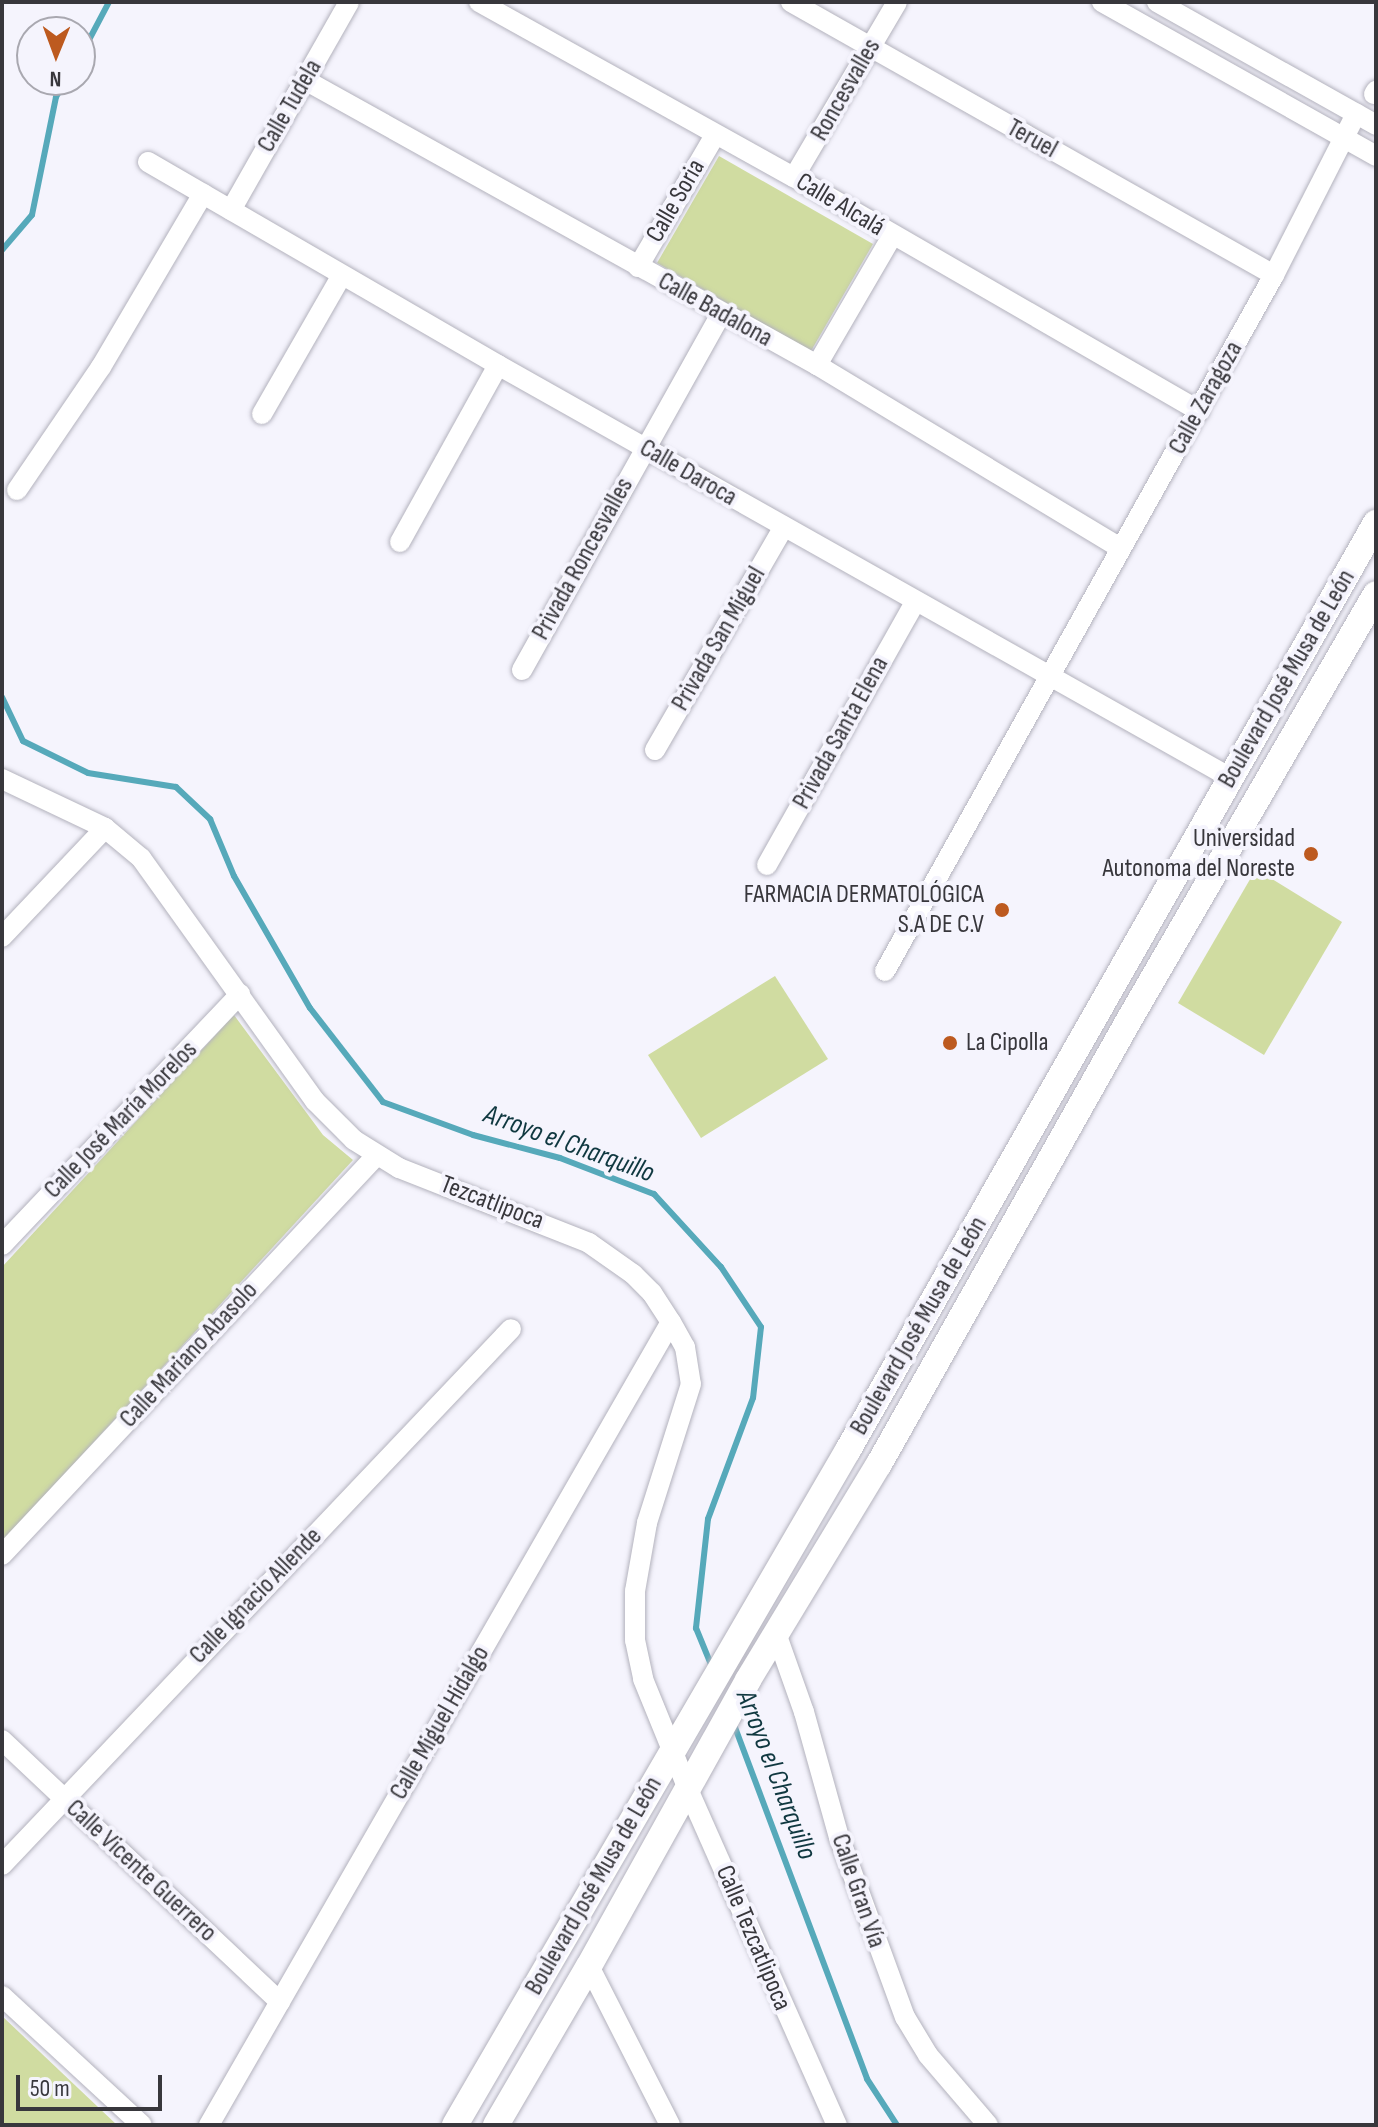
<!DOCTYPE html>
<meta charset="utf-8">
<style>
body{margin:0}
#map{position:relative;width:1378px;height:2127px;overflow:hidden;background:#f5f4fd;font-family:"Sofia Sans Condensed",sans-serif}
div>[style]{position:absolute}
.green>*{inset:0;background:#d0dca1}
.stream>*{height:6px;margin:-3px;padding:0 3px;transform-origin:3px;border-radius:3px;background:#56a9ba}
.roads{filter:drop-shadow(0 0 2px #b3b2bd) drop-shadow(0 0 2px #b3b2bd)}
.minor>*{height:20px;margin:-10px;padding:0 10px;transform-origin:10px;border-radius:10px;background:#fff}
.major>*{height:26px;margin:-13px;padding:0 13px;transform-origin:13px;border-radius:13px;background:#fff}
.dots>*{width:22px;height:22px;translate:-50% -50%;box-sizing:border-box;border:4px solid #f5f4fd;border-radius:50%}
span{translate:-50% -50%;white-space:nowrap;text-align:center;line-height:1.15;-webkit-text-stroke:8px #f5f4fd;paint-order:stroke}
.street-label{font-size:26px;color:#38373c}
.poi-label{font-size:26px;color:#38373c}
.right{translate:-100% -50%;text-align:right}
.left{translate:0 -50%;text-align:left}
.water-label{font-size:28px;color:#103840;font-style:italic}
.frame{position:absolute;inset:0;border:4px solid #38373c;pointer-events:none}
.north{position:absolute;left:16px;top:16px;width:80px;height:80px;box-sizing:border-box;background:#f5f4fd;border:2px solid #a9a8b0;border-radius:50%;rotate:181deg;font-size:22px;font-weight:700;line-height:32px;text-align:center;color:#38373c}
.north::after{content:'';display:block;margin:auto;width:28px;height:36px;background:#bd5a1f;clip-path:polygon(50% 0,100% 100%,50% 72%,0 100%)}
.scale{position:absolute;left:16px;top:2075px;width:146px;height:36px;box-sizing:border-box;border:4px solid #38373c;border-top:0;padding-left:10px;font-size:24px;line-height:28px;white-space:nowrap;color:#38373c;-webkit-text-stroke:6px #f5f4fd;paint-order:stroke}
</style>
<div id="map">
<div class="green">
<div style="clip-path:polygon(719px 156px,873px 244px,811px 351px,657px 263px)"></div>
<div style="clip-path:polygon(1256px 869px,1342px 922px,1264px 1055px,1178px 1003px)"></div>
<div style="clip-path:polygon(775px 976px,828px 1059px,701px 1138px,648px 1055px)"></div>
<div style="clip-path:polygon(234px 1015px,323px 1135px,353px 1160px,2px 1542px,2px 1267px)"></div>
<div style="clip-path:polygon(2px 2016px,117px 2125px,2px 2125px)"></div>
</div>
<div class="stream">
<div style="left:80px;top:57px;width:62px;rotate:-62.2deg"></div>
<div style="left:2px;top:250px;width:46px;rotate:-49.4deg"></div>
<div style="left:32px;top:215px;width:120px;rotate:-78.5deg"></div>
<div style="left:56px;top:97px;width:20px;rotate:-60deg"></div>
<div style="left:2px;top:697px;width:49px;rotate:64.5deg"></div>
<div style="left:23px;top:741px;width:72px;rotate:26.2deg"></div>
<div style="left:88px;top:773px;width:89px;rotate:9deg"></div>
<div style="left:176px;top:787px;width:47px;rotate:43.3deg"></div>
<div style="left:210px;top:819px;width:62px;rotate:67.2deg"></div>
<div style="left:234px;top:876px;width:152px;rotate:60.1deg"></div>
<div style="left:310px;top:1008px;width:119px;rotate:52.2deg"></div>
<div style="left:383px;top:1102px;width:96px;rotate:20.1deg"></div>
<div style="left:473px;top:1135px;width:90px;rotate:14.8deg"></div>
<div style="left:560px;top:1158px;width:101px;rotate:21deg"></div>
<div style="left:654px;top:1194px;width:99px;rotate:47.5deg"></div>
<div style="left:721px;top:1267px;width:72px;rotate:56.3deg"></div>
<div style="left:761px;top:1327px;width:71px;rotate:96.4deg"></div>
<div style="left:753px;top:1398px;width:129px;rotate:110.4deg"></div>
<div style="left:708px;top:1519px;width:110px;rotate:96.3deg"></div>
<div style="left:696px;top:1628px;width:42px;rotate:67.7deg"></div>
<div style="left:733px;top:1722px;width:381px;rotate:69.4deg"></div>
<div style="left:867px;top:2079px;width:55px;rotate:56.9deg"></div>
</div>
<div class="roads">
<div class="minor">
<div style="left:479px;top:2px;width:360px;rotate:29.1deg"></div>
<div style="left:794px;top:177px;width:468px;rotate:30deg"></div>
<div style="left:791px;top:2px;width:555px;rotate:29.48deg"></div>
<div style="left:1102px;top:2px;width:314px;rotate:29.3deg"></div>
<div style="left:1157px;top:2px;width:251px;rotate:29.3deg"></div>
<div style="left:305px;top:80px;width:586px;rotate:29.1deg"></div>
<div style="left:817px;top:365px;width:354px;rotate:31.1deg"></div>
<div style="left:1374px;top:94px;width:4px;rotate:-56deg"></div>
<div style="left:148px;top:162px;width:405px;rotate:30.1deg"></div>
<div style="left:498px;top:365px;width:841px;rotate:29.4deg"></div>
<div style="left:794px;top:177px;width:203px;rotate:-59.5deg"></div>
<div style="left:231px;top:210px;width:239px;rotate:-60.4deg"></div>
<div style="left:638px;top:267px;width:153px;rotate:-59.7deg"></div>
<div style="left:817px;top:365px;width:149px;rotate:-59.8deg"></div>
<div style="left:262px;top:414px;width:160px;rotate:-60.1deg"></div>
<div style="left:17px;top:490px;width:149px;rotate:-55.7deg"></div>
<div style="left:101px;top:367px;width:201px;rotate:-59.5deg"></div>
<div style="left:400px;top:542px;width:202px;rotate:-61deg"></div>
<div style="left:522px;top:670px;width:408px;rotate:-60.8deg"></div>
<div style="left:655px;top:750px;width:258px;rotate:-60deg"></div>
<div style="left:2px;top:779px;width:114px;rotate:25.4deg"></div>
<div style="left:105px;top:828px;width:47px;rotate:39.8deg"></div>
<div style="left:141px;top:858px;width:299px;rotate:54.4deg"></div>
<div style="left:315px;top:1101px;width:55px;rotate:45deg"></div>
<div style="left:354px;top:1140px;width:53px;rotate:31.9deg"></div>
<div style="left:399px;top:1168px;width:204px;rotate:21.5deg"></div>
<div style="left:589px;top:1243px;width:54px;rotate:35.2deg"></div>
<div style="left:633px;top:1274px;width:27px;rotate:45deg"></div>
<div style="left:652px;top:1293px;width:35px;rotate:57deg"></div>
<div style="left:671px;top:1322px;width:29px;rotate:61deg"></div>
<div style="left:685px;top:1347px;width:37px;rotate:81deg"></div>
<div style="left:691px;top:1384px;width:146px;rotate:107.6deg"></div>
<div style="left:647px;top:1523px;width:69px;rotate:100deg"></div>
<div style="left:635px;top:1591px;width:49px;rotate:90deg"></div>
<div style="left:635px;top:1640px;width:40px;rotate:78deg"></div>
<div style="left:643px;top:1679px;width:117px;rotate:67.8deg"></div>
<div style="left:687px;top:1787px;width:370px;rotate:66.1deg"></div>
<div style="left:767px;top:865px;width:302px;rotate:-60.6deg"></div>
<div style="left:2px;top:937px;width:150px;rotate:-46.6deg"></div>
<div style="left:885px;top:971px;width:797px;rotate:-60.8deg"></div>
<div style="left:1274px;top:275px;width:181px;rotate:-63deg"></div>
<div style="left:2px;top:1245px;width:346px;rotate:-46.5deg"></div>
<div style="left:2px;top:1555px;width:547px;rotate:-46.85deg"></div>
<div style="left:776px;top:1633px;width:84px;rotate:70.5deg"></div>
<div style="left:804px;top:1712px;width:130px;rotate:74.4deg"></div>
<div style="left:839px;top:1837px;width:192px;rotate:69.9deg"></div>
<div style="left:905px;top:2017px;width:44px;rotate:58.8deg"></div>
<div style="left:928px;top:2055px;width:92px;rotate:49.4deg"></div>
<div style="left:2px;top:1740px;width:382px;rotate:43.3deg"></div>
<div style="left:2px;top:1865px;width:739px;rotate:-46.48deg"></div>
<div style="left:589px;top:1966px;width:178px;rotate:63deg"></div>
<div style="left:2px;top:1996px;width:190px;rotate:42.7deg"></div>
<div style="left:209px;top:2125px;width:926px;rotate:-60.09deg"></div>
</div>
<div class="major">
<div style="left:455px;top:2125px;width:781px;rotate:-59.79deg"></div>
<div style="left:848px;top:1450px;width:1067px;rotate:-60.34deg"></div>
<div style="left:496px;top:2125px;width:184px;rotate:-59.7deg"></div>
<div style="left:589px;top:1966px;width:327px;rotate:-60.9deg"></div>
<div style="left:748px;top:1680px;width:253px;rotate:-58.8deg"></div>
<div style="left:879px;top:1464px;width:510px;rotate:-60.62deg"></div>
<div style="left:1129px;top:1020px;width:492px;rotate:-59.9deg"></div>
</div>
</div>
<div class="dots">
<div style="left:1311px;top:854px;background:#bd5a1f"></div>
<div style="left:1002px;top:910px;background:#bd5a1f"></div>
<div style="left:950px;top:1043px;background:#bd5a1f"></div>
</div>
<div class="street-label">
<span style="left:846px;top:90px;rotate:-60deg">Roncesvalles</span>
<span style="left:290px;top:106px;rotate:-60deg">Calle Tudela</span>
<span style="left:1032px;top:139px;rotate:29deg">Teruel</span>
<span style="left:676px;top:201px;rotate:-60deg">Calle Soria</span>
<span style="left:840px;top:205px;rotate:31deg">Calle Alcalá</span>
<span style="left:715px;top:310px;rotate:29deg">Calle Badalona</span>
<span style="left:1206px;top:398px;rotate:-61deg">Calle Zaragoza</span>
<span style="left:688px;top:473px;rotate:30deg">Calle Daroca</span>
<span style="left:583px;top:559px;rotate:-61deg">Privada Roncesvalles</span>
<span style="left:719px;top:639px;rotate:-60deg">Privada San Miguel</span>
<span style="left:1287px;top:679px;rotate:-60deg">Boulevard José Musa de León</span>
<span style="left:841px;top:733px;rotate:-61deg">Privada Santa Elena</span>
<span style="left:121px;top:1120px;rotate:-46deg">Calle José María Morelos</span>
<span style="left:492px;top:1203px;rotate:21deg">Tezcatlipoca</span>
<span style="left:919px;top:1326px;rotate:-60deg">Boulevard José Musa de León</span>
<span style="left:189px;top:1355px;rotate:-47deg">Calle Mariano Abasolo</span>
<span style="left:256px;top:1596px;rotate:-46deg">Calle Ignacio Allende</span>
<span style="left:440px;top:1723px;rotate:-60deg">Calle Miguel Hidalgo</span>
<span style="left:141px;top:1871px;rotate:43deg">Calle Vicente Guerrero</span>
<span style="left:594px;top:1886px;rotate:-60deg">Boulevard José Musa de León</span>
<span style="left:858px;top:1891px;rotate:71deg">Calle Gran Vía</span>
<span style="left:753px;top:1938px;rotate:67deg">Calle Tezcatlipoca</span>
</div>
<div class="poi-label">
<span class="right" style="left:1295px;top:854px">Universidad<br>Autonoma del Noreste</span>
<span class="right" style="left:984px;top:910px">FARMACIA DERMATOLÓGICA<br>S.A DE C.V</span>
<span class="left" style="left:966px;top:1043px">La Cipolla</span>
</div>
<div class="water-label">
<span style="left:569px;top:1144px;rotate:20deg">Arroyo el Charquillo</span>
<span style="left:776px;top:1775px;rotate:69deg">Arroyo el Charquillo</span>
</div>
<div class="frame"></div>
<div class="north">N</div>
<div class="scale">50 m</div>
</div>
